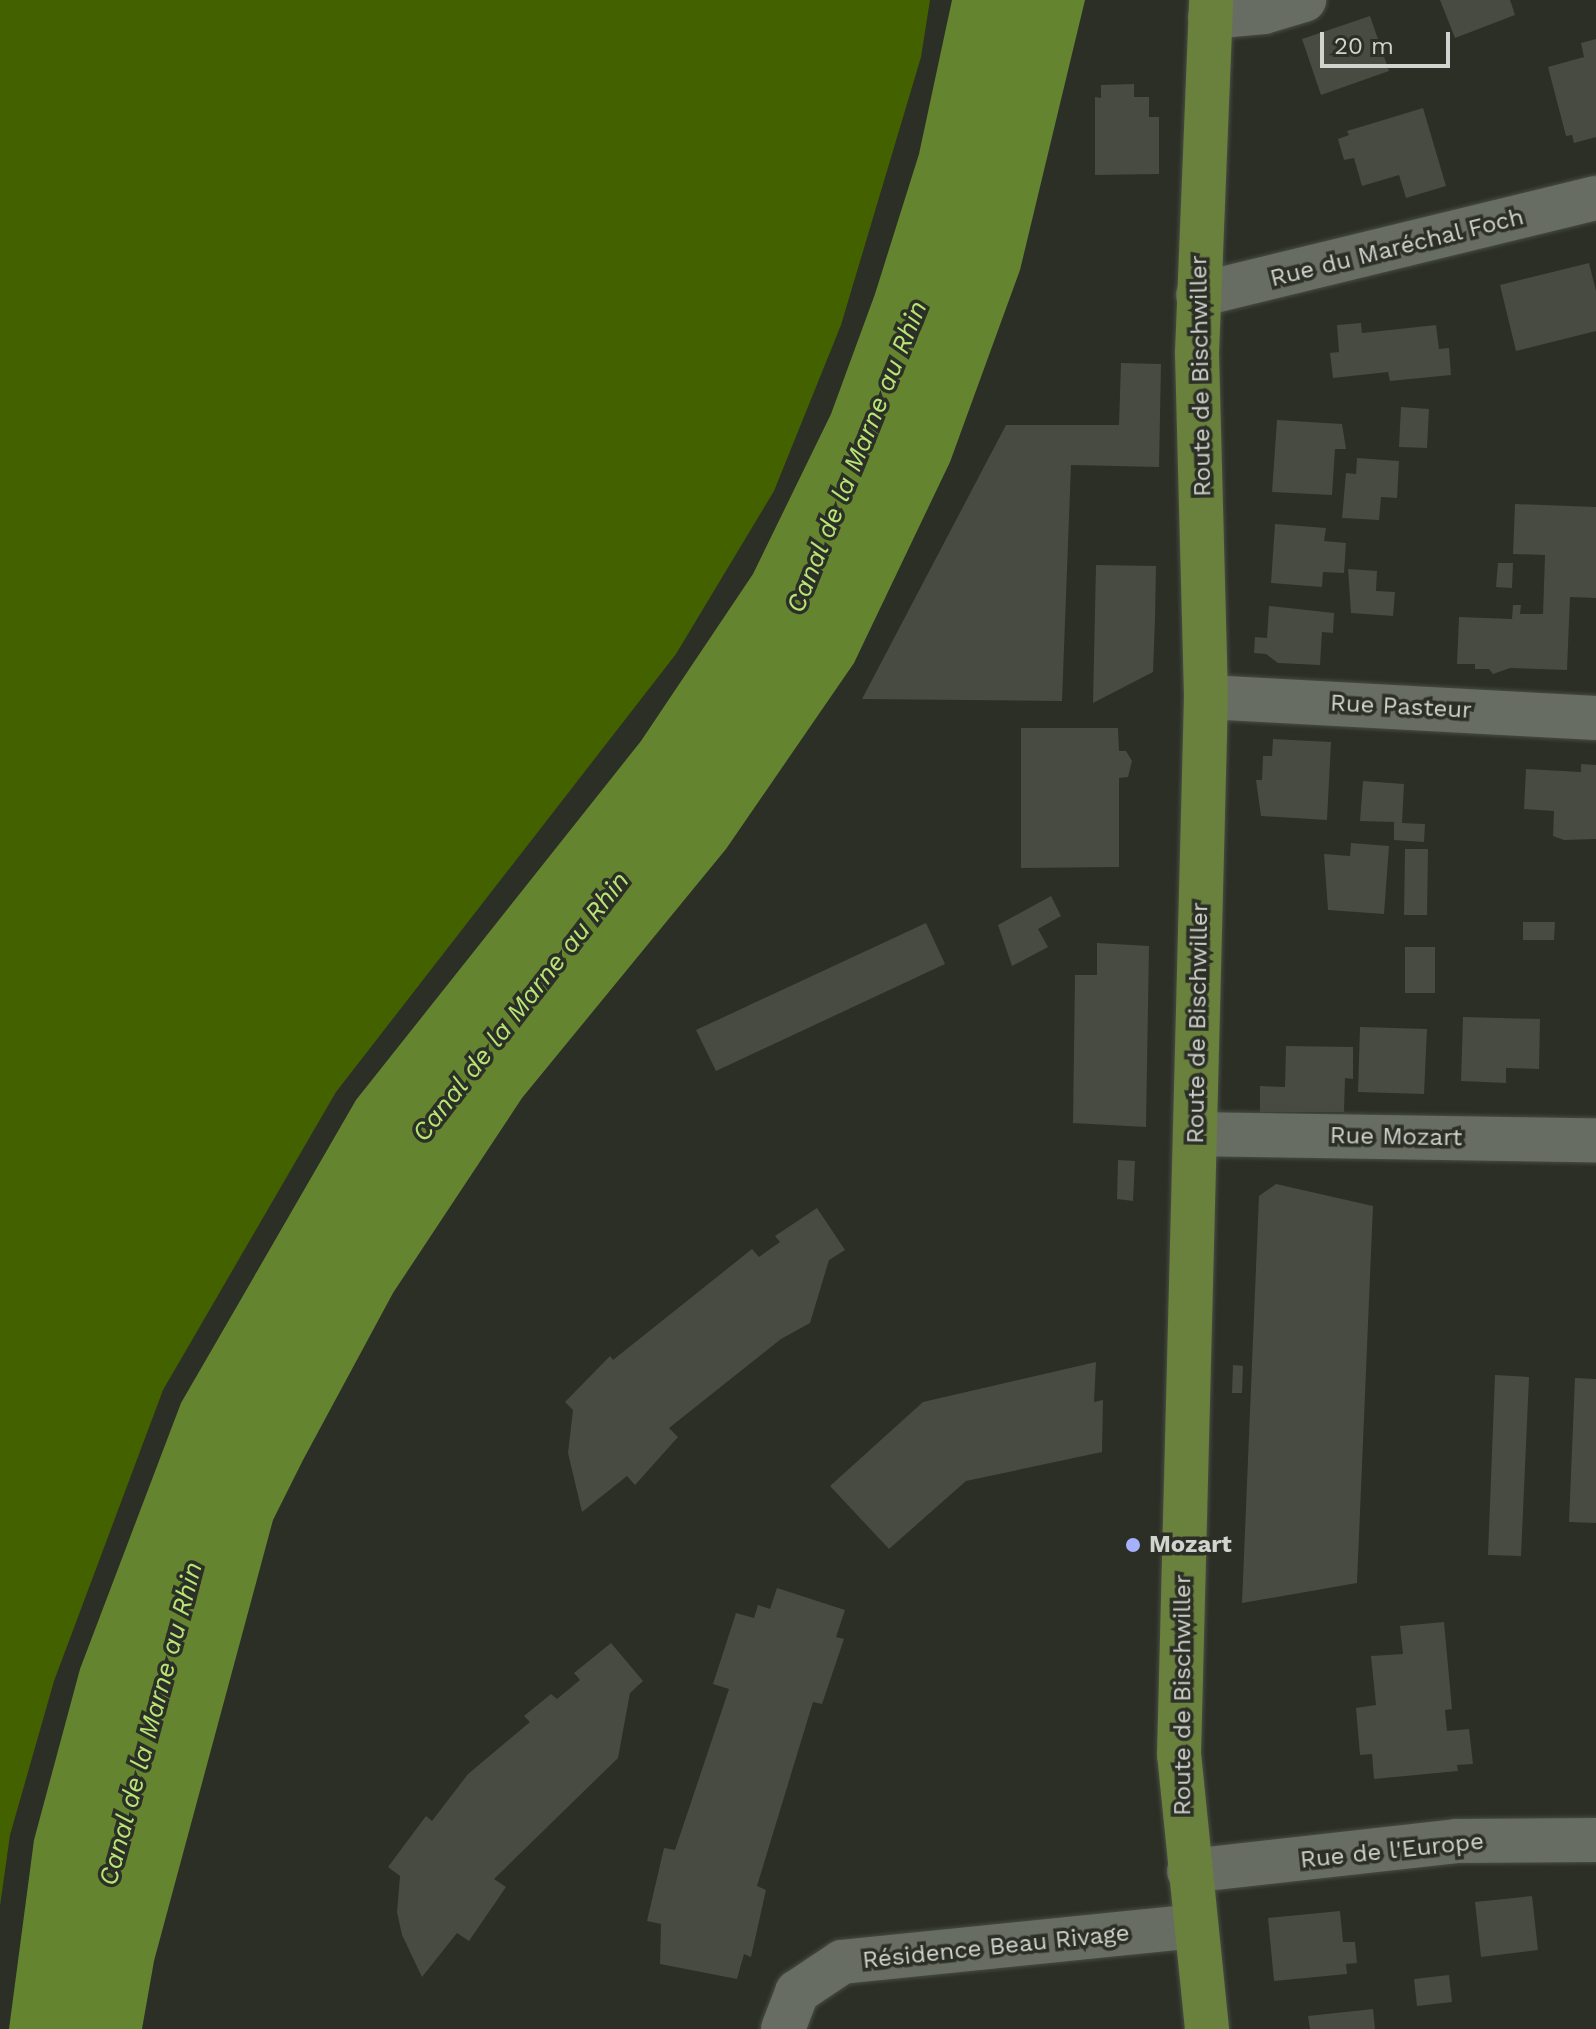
<!DOCTYPE html>
<meta charset="utf-8">
<style>
body{margin:0}
#map{position:relative;width:1596px;height:2029px;overflow:hidden;background:#2b2f26;font-family:"Work Sans",sans-serif}
div>[style]{position:absolute}
.forest>*{inset:0;background:#446100}
.water>*{inset:0;background:#648430}
.building>*{inset:0;background:#474b42}
.roads{filter:drop-shadow(0 0 2px #484c44) drop-shadow(0 0 2px #484c44)}
.minor>*{height:44px;margin:-22px;padding:0 22px;transform-origin:22px;border-radius:22px;background:#686d63}
.major>*{height:44px;margin:-22px;padding:0 22px;transform-origin:22px;border-radius:22px;background:#69813d}
.dots>*{width:22px;height:22px;translate:-50% -50%;box-sizing:border-box;border:4px solid #2b2f26;border-radius:50%}
span{translate:-50% -50%;white-space:nowrap;text-align:center;line-height:1.15;-webkit-text-stroke:7px #2b2f26;paint-order:stroke}
.street-label{font-size:24px;color:#d1d3ce}
.poi-label{font-size:24px;color:#d1d3ce;font-weight:700}
.left{translate:0 -50%;text-align:left}
.water-label{font-size:26px;color:#b9e576;font-style:italic}
.scale{position:absolute;left:1320px;top:32px;width:130px;height:36px;box-sizing:border-box;border:4px solid #d1d3ce;border-top:0;padding-left:10px;font-size:24px;line-height:28px;white-space:nowrap;color:#d1d3ce;-webkit-text-stroke:6px #2b2f26;paint-order:stroke}
</style>
<div id="map">
<div class="forest">
<div style="clip-path:polygon(0 0,930px 0,921px 57px,841px 325px,774px 491px,676px 654px,336px 1092px,163px 1390px,54px 1681px,10px 1835px,0 1906px)"></div>
</div>
<div class="water">
<div style="clip-path:polygon(952px 0,1085px 0,1020px 270px,950px 462px,854px 663px,726px 849px,522px 1098px,393px 1293px,303px 1460px,273px 1520px,154px 1961px,142px 2029px,9px 2029px,34px 1840px,80px 1669px,181px 1403px,356px 1100px,641px 741px,753px 574px,831px 414px,875px 294px,919px 154px)"></div>
</div>
<div class="building">
<div style="clip-path:polygon(1440px 0,1510px 0,1515px 15px,1455px 38px)"></div>
<div style="clip-path:polygon(1370px 16px,1389px 71px,1321px 95px,1302px 39px)"></div>
<div style="clip-path:polygon(1596px 39px,1596px 137px,1574px 143px,1572px 135px,1566px 136px,1548px 67px,1584px 57px,1581px 43px)"></div>
<div style="clip-path:polygon(1134px 84px,1134px 97px,1149px 97px,1149px 117px,1159px 117px,1159px 174px,1095px 175px,1095px 97px,1101px 98px,1101px 85px)"></div>
<div style="clip-path:polygon(1423px 108px,1446px 186px,1406px 198px,1399px 175px,1362px 186px,1354px 158px,1344px 160px,1338px 139px,1349px 135px,1347px 131px)"></div>
<div style="clip-path:polygon(1589px 263px,1596px 291px,1596px 331px,1516px 351px,1500px 285px)"></div>
<div style="clip-path:polygon(1361px 323px,1362px 333px,1436px 325px,1439px 349px,1449px 348px,1451px 375px,1390px 381px,1388px 372px,1333px 378px,1330px 353px,1339px 352px,1337px 325px)"></div>
<div style="clip-path:polygon(1121px 363px,1161px 364px,1159px 467px,1071px 465px,1062px 701px,862px 699px,1006px 425px,1119px 425px)"></div>
<div style="clip-path:polygon(1401px 407px,1429px 409px,1427px 448px,1399px 447px)"></div>
<div style="clip-path:polygon(1277px 420px,1342px 424px,1346px 449px,1335px 449px,1332px 495px,1272px 492px)"></div>
<div style="clip-path:polygon(1357px 458px,1399px 461px,1397px 498px,1381px 497px,1379px 520px,1342px 518px,1346px 473px,1356px 474px)"></div>
<div style="clip-path:polygon(1515px 504px,1596px 507px,1596px 598px,1570px 597px,1567px 670px,1510px 668px,1493px 674px,1489px 669px,1475px 669px,1475px 664px,1457px 664px,1459px 617px,1512px 619px,1513px 605px,1521px 605px,1520px 614px,1543px 614px,1545px 555px,1513px 554px)"></div>
<div style="clip-path:polygon(1275px 524px,1326px 528px,1324px 541px,1346px 543px,1344px 573px,1323px 572px,1322px 587px,1271px 583px)"></div>
<div style="clip-path:polygon(1498px 563px,1513px 563px,1512px 588px,1496px 587px)"></div>
<div style="clip-path:polygon(1096px 565px,1156px 566px,1155px 619px,1153px 672px,1093px 703px)"></div>
<div style="clip-path:polygon(1348px 569px,1377px 571px,1376px 591px,1395px 592px,1393px 616px,1351px 613px)"></div>
<div style="clip-path:polygon(1269px 606px,1334px 613px,1333px 633px,1322px 632px,1320px 665px,1278px 663px,1266px 654px,1254px 653px,1255px 637px,1267px 638px)"></div>
<div style="clip-path:polygon(1021px 728px,1118px 728px,1119px 751px,1126px 751px,1132px 761px,1128px 777px,1119px 778px,1119px 867px,1021px 868px)"></div>
<div style="clip-path:polygon(1273px 739px,1331px 742px,1327px 820px,1261px 816px,1256px 780px,1262px 780px,1263px 756px,1272px 756px)"></div>
<div style="clip-path:polygon(1581px 764px,1596px 765px,1596px 839px,1564px 840px,1553px 836px,1554px 811px,1524px 809px,1526px 769px,1581px 772px)"></div>
<div style="clip-path:polygon(1363px 781px,1404px 784px,1402px 823px,1425px 824px,1424px 842px,1394px 840px,1394px 822px,1360px 821px)"></div>
<div style="clip-path:polygon(1351px 843px,1389px 846px,1384px 914px,1328px 910px,1324px 854px,1350px 856px)"></div>
<div style="clip-path:polygon(1405px 849px,1428px 849px,1427px 915px,1404px 915px)"></div>
<div style="clip-path:polygon(1051px 896px,1061px 916px,1038px 929px,1048px 947px,1012px 966px,998px 925px)"></div>
<div style="clip-path:polygon(1523px 922px,1555px 922px,1554px 940px,1523px 940px)"></div>
<div style="clip-path:polygon(926px 923px,945px 964px,716px 1071px,696px 1030px)"></div>
<div style="clip-path:polygon(1097px 943px,1149px 946px,1146px 1127px,1073px 1123px,1075px 975px,1097px 975px)"></div>
<div style="clip-path:polygon(1405px 947px,1435px 947px,1435px 993px,1405px 993px)"></div>
<div style="clip-path:polygon(1463px 1017px,1540px 1019px,1539px 1069px,1506px 1068px,1506px 1083px,1461px 1081px)"></div>
<div style="clip-path:polygon(1360px 1027px,1427px 1029px,1424px 1094px,1358px 1092px)"></div>
<div style="clip-path:polygon(1286px 1046px,1353px 1047px,1353px 1079px,1345px 1078px,1344px 1112px,1260px 1112px,1260px 1086px,1285px 1087px)"></div>
<div style="clip-path:polygon(1118px 1160px,1135px 1161px,1133px 1201px,1117px 1199px)"></div>
<div style="clip-path:polygon(1276px 1184px,1373px 1206px,1357px 1583px,1242px 1603px,1259px 1196px)"></div>
<div style="clip-path:polygon(817px 1208px,845px 1250px,829px 1260px,810px 1323px,781px 1339px,669px 1428px,678px 1437px,635px 1485px,627px 1476px,582px 1512px,568px 1453px,573px 1410px,565px 1402px,610px 1356px,613px 1360px,752px 1249px,759px 1257px,780px 1242px,775px 1236px)"></div>
<div style="clip-path:polygon(1096px 1362px,1094px 1402px,1103px 1400px,1102px 1452px,966px 1481px,889px 1549px,830px 1486px,923px 1402px)"></div>
<div style="clip-path:polygon(1233px 1365px,1243px 1366px,1242px 1393px,1232px 1393px)"></div>
<div style="clip-path:polygon(1495px 1375px,1529px 1377px,1521px 1556px,1488px 1555px)"></div>
<div style="clip-path:polygon(1575px 1378px,1596px 1379px,1596px 1523px,1569px 1522px)"></div>
<div style="clip-path:polygon(777px 1588px,845px 1610px,836px 1637px,844px 1639px,822px 1704px,813px 1702px,757px 1886px,766px 1890px,751px 1957px,744px 1954px,737px 1979px,660px 1964px,661px 1924px,647px 1921px,664px 1848px,675px 1850px,729px 1689px,713px 1684px,736px 1613px,754px 1618px,758px 1605px,770px 1609px)"></div>
<div style="clip-path:polygon(1444px 1622px,1452px 1709px,1445px 1710px,1447px 1731px,1469px 1729px,1473px 1764px,1457px 1765px,1458px 1771px,1374px 1779px,1372px 1754px,1360px 1755px,1356px 1708px,1376px 1705px,1371px 1656px,1403px 1654px,1400px 1626px)"></div>
<div style="clip-path:polygon(611px 1643px,643px 1681px,630px 1693px,618px 1758px,494px 1879px,506px 1887px,469px 1941px,457px 1933px,422px 1977px,402px 1935px,397px 1912px,400px 1876px,388px 1867px,426px 1816px,432px 1821px,468px 1774px,530px 1722px,524px 1716px,551px 1694px,557px 1699px,580px 1680px,574px 1673px)"></div>
<div style="clip-path:polygon(1532px 1896px,1538px 1950px,1481px 1957px,1475px 1902px)"></div>
<div style="clip-path:polygon(1340px 1911px,1343px 1942px,1355px 1942px,1357px 1963px,1346px 1964px,1347px 1974px,1274px 1981px,1268px 1918px)"></div>
<div style="clip-path:polygon(1449px 1975px,1452px 2002px,1417px 2006px,1414px 1979px)"></div>
<div style="clip-path:polygon(1373px 2009px,1375px 2029px,1310px 2029px,1308px 2016px)"></div>
</div>
<div class="roads">
<div class="minor">
<div style="left:1210px;top:17px;width:54px;rotate:-5.3deg"></div>
<div style="left:1264px;top:12px;width:42px;rotate:-16.7deg"></div>
<div style="left:1198px;top:295px;width:410px;rotate:-13.7deg"></div>
<div style="left:1206px;top:697px;width:391px;rotate:3.1deg"></div>
<div style="left:1196px;top:1134px;width:400px;rotate:0.9deg"></div>
<div style="left:1189px;top:1871px;width:269px;rotate:-6.4deg"></div>
<div style="left:1456px;top:1841px;width:140px;rotate:-0.4deg"></div>
<div style="left:783px;top:2029px;width:40px;rotate:-69deg"></div>
<div style="left:797px;top:1992px;width:54px;rotate:-33.7deg"></div>
<div style="left:842px;top:1962px;width:355px;rotate:-5.8deg"></div>
</div>
<div class="major">
<div style="left:1207px;top:2029px;width:275px;rotate:-95.8deg"></div>
<div style="left:1179px;top:1755px;width:1058px;rotate:-88.54deg"></div>
<div style="left:1206px;top:697px;width:344px;rotate:-91.5deg"></div>
<div style="left:1197px;top:353px;width:353px;rotate:-87.7deg"></div>
</div>
</div>
<div class="dots">
<div style="left:1133px;top:1545px;background:#a6b1fc"></div>
</div>
<div class="street-label">
<span style="left:1397px;top:248px;rotate:-14deg">Rue du Maréchal Foch</span>
<span style="left:1201px;top:376px;rotate:-91deg">Route de Bischwiller</span>
<span style="left:1401px;top:707px;rotate:3deg">Rue Pasteur</span>
<span style="left:1198px;top:1023px;rotate:-89deg">Route de Bischwiller</span>
<span style="left:1396px;top:1137px;rotate:1deg">Rue Mozart</span>
<span style="left:1183px;top:1695px;rotate:-90deg">Route de Bischwiller</span>
<span style="left:1392px;top:1851px;rotate:-6deg">Rue de l'Europe</span>
<span style="left:996px;top:1947px;rotate:-6deg">Résidence Beau Rivage</span>
</div>
<div class="poi-label">
<span class="left" style="left:1149px;top:1545px">Mozart</span>
</div>
<div class="water-label">
<span style="left:857px;top:457px;rotate:-68deg">Canal de la Marne au Rhin</span>
<span style="left:521px;top:1007px;rotate:-52deg">Canal de la Marne au Rhin</span>
<span style="left:151px;top:1724px;rotate:-75deg">Canal de la Marne au Rhin</span>
</div>
<div class="scale">20 m</div>
</div>
